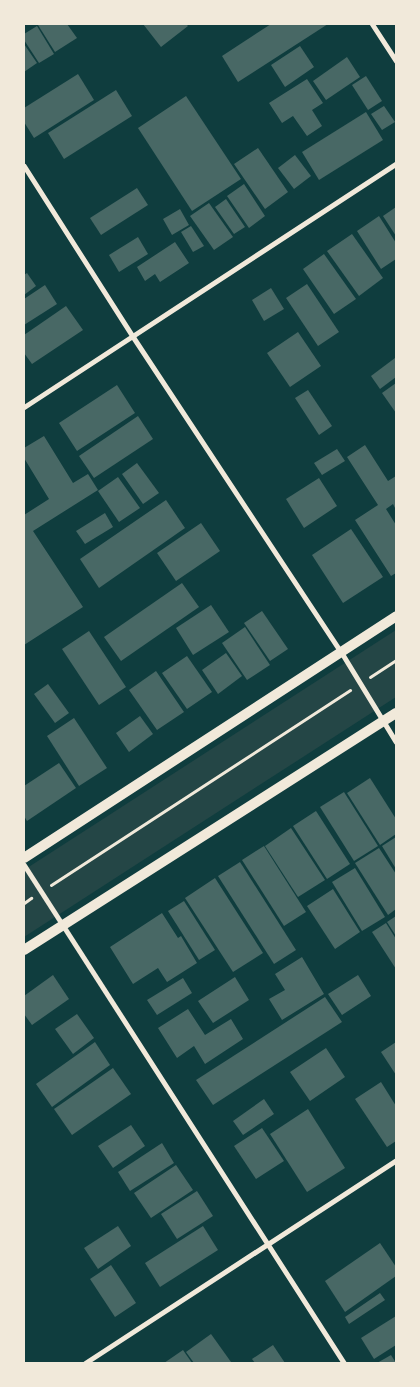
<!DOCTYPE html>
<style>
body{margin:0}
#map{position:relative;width:420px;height:1387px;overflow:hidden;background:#0f3d3e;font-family:"DM Sans",sans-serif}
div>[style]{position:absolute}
.green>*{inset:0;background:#244646}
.building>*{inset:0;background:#486865}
.path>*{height:3px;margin:-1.5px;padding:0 1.5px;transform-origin:1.5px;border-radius:1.5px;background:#f1e9da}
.minor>*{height:5px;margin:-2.5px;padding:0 2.5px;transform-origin:2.5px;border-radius:2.5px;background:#f1e9da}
.secondary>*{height:10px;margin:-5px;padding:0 5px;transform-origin:5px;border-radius:5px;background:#f1e9da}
span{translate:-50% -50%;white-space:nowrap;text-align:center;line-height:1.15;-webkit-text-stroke:5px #f1e9da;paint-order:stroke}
.frame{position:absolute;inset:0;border:25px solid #f1e9da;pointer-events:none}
</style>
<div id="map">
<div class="green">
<div style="clip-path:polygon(396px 630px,396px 697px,24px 937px,24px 870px)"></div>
</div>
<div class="building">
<div style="clip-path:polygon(40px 24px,67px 24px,77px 38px,55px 52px,38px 25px)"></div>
<div style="clip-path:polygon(143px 24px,186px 24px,188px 26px,161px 47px)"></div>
<div style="clip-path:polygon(271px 24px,328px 24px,238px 82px,222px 56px)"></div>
<div style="clip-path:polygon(37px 26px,54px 54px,39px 63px,24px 40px,24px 34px)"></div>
<div style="clip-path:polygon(24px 44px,37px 63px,24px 72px)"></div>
<div style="clip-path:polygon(300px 46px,314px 67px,285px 87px,271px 65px)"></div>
<div style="clip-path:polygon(347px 57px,360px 77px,326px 100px,313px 81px)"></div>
<div style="clip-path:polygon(78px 74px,94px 100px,34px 138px,24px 122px,24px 108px)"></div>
<div style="clip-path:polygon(366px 76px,382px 101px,368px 110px,352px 85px)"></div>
<div style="clip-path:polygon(307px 79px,323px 103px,312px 110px,322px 126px,307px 136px,293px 116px,282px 123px,269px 103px)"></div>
<div style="clip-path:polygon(116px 90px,132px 116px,64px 159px,48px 133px)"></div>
<div style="clip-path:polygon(186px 96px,241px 179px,192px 211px,138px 128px)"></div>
<div style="clip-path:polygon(384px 106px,395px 122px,382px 130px,371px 114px)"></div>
<div style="clip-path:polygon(366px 112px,383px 140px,319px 180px,302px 152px)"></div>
<div style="clip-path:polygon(258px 148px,288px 192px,265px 209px,234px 164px)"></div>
<div style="clip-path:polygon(295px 155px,311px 176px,294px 189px,278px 168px)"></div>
<div style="clip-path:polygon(244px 184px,265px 216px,249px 228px,227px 196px)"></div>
<div style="clip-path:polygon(137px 188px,148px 205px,101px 235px,90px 218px)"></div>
<div style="clip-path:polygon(226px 199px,245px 227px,234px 234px,215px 207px)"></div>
<div style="clip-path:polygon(209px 203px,233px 237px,214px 250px,190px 216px)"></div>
<div style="clip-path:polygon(396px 207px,396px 236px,383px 216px)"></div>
<div style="clip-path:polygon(180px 209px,189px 225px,172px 235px,163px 219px)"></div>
<div style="clip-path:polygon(379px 216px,396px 243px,396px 259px,381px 269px,357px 231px)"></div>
<div style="clip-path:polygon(191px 226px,204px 246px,193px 252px,181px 232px)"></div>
<div style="clip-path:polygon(352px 234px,383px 278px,359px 296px,327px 251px)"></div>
<div style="clip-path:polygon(138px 237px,148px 254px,119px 272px,109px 255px)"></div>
<div style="clip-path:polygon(175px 242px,189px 263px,160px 282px,155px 274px,145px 281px,137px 267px)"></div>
<div style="clip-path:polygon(324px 254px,356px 299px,334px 314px,303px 269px)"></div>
<div style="clip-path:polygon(27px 273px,36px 286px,24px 295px,24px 275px)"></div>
<div style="clip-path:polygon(307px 284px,339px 332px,318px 346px,286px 298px)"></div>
<div style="clip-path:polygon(45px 285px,57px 304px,24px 325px,24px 299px)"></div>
<div style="clip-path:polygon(271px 288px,284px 309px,264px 321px,252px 300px)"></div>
<div style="clip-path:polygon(66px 306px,83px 330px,32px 364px,24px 353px,24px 335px)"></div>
<div style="clip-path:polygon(298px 332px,321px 366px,290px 387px,267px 353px)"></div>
<div style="clip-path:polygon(395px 358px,396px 377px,380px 389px,371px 376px)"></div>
<div style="clip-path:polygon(396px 383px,396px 413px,382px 393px)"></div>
<div style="clip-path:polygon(117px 385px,135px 413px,77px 451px,59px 423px)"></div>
<div style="clip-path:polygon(308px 390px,332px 426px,319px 435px,295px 398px)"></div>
<div style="clip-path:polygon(138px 416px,153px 439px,94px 478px,79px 456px)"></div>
<div style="clip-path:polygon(44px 436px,73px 483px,88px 474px,98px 490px,33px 531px,83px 607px,24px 645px,24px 515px,49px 499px,24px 458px,24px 448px)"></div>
<div style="clip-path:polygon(365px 445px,388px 481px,396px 476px,396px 510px,393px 504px,386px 509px,396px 525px,396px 573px,391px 576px,355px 520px,378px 505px,347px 457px)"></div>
<div style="clip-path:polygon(337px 449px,345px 461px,322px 475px,314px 463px)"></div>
<div style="clip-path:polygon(137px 463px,159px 493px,143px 504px,122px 474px)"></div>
<div style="clip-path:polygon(118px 477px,140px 508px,119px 522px,98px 491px)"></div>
<div style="clip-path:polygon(319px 478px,337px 506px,304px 528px,286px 499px)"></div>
<div style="clip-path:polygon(166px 500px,185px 528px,99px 588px,80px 559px)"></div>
<div style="clip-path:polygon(105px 513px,113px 527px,85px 544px,76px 531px)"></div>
<div style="clip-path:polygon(201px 523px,220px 551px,176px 581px,157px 553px)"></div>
<div style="clip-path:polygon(351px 529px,383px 577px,343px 603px,312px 555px)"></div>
<div style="clip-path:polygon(182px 583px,199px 607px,121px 661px,104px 637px)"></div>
<div style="clip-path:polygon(211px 605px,229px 632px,193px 655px,176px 628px)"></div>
<div style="clip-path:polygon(262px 611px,288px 649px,270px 661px,244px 623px)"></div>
<div style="clip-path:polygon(245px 627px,270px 665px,247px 680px,222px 643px)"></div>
<div style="clip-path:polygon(89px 631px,126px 687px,99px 705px,62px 649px)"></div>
<div style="clip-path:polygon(226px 653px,242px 676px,218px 694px,202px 670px)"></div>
<div style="clip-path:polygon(187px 656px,212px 692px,187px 709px,162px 673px)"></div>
<div style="clip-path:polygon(156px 671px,184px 712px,157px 730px,129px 690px)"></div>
<div style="clip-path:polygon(48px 684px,69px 713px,55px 723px,34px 694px)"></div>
<div style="clip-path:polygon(140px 716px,153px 734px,129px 752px,116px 733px)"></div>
<div style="clip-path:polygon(74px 718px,107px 768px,79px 786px,47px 736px)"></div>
<div style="clip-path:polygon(59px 763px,76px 788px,27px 821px,24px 816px,24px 786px)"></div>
<div style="clip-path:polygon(370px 778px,396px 819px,396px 834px,380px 845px,347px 793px)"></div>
<div style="clip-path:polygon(344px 792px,378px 846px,354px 861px,320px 807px)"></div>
<div style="clip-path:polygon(316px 811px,350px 864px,327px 879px,293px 826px)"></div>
<div style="clip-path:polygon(291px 828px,325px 880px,298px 897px,265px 846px)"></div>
<div style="clip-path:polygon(396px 837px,396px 869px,382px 846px)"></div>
<div style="clip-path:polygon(264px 846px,306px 912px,284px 926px,242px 860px)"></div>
<div style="clip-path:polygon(379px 848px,396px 874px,396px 909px,388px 915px,355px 863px)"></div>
<div style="clip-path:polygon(240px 862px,296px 950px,274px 964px,218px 876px)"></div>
<div style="clip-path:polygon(355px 868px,385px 917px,362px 931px,332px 882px)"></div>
<div style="clip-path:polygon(215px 878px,263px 953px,233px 972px,185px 898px)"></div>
<div style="clip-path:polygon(333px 889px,360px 932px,335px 949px,307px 906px)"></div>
<div style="clip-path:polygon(184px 901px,215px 950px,199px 960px,168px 911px)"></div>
<div style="clip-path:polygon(162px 913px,178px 938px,181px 936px,197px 963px,167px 982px,158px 968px,133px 984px,110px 947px)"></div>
<div style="clip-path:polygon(396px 916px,396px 936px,387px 922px)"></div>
<div style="clip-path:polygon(386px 923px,396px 939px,396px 969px,372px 932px)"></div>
<div style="clip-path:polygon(302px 957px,324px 994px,282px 1020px,269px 999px,285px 990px,275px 974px)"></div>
<div style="clip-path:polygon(53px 975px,69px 999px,32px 1025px,24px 1014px,24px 996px)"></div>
<div style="clip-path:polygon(358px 975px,371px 996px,342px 1015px,328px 994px)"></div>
<div style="clip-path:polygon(235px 977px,249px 1000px,213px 1023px,198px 1001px)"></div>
<div style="clip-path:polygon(183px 978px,192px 993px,157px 1015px,147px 1000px)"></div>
<div style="clip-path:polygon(325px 997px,342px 1022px,213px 1105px,196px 1080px)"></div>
<div style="clip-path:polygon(188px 1009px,205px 1035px,231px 1019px,243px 1039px,205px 1064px,194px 1046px,177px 1058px,158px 1028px)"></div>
<div style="clip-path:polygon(77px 1014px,94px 1038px,73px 1054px,55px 1029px)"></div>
<div style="clip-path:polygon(95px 1042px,110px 1065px,52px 1107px,36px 1084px)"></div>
<div style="clip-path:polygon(396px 1042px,396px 1075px,381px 1052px)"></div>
<div style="clip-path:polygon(326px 1048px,345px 1077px,310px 1101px,290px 1072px)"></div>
<div style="clip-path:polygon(113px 1068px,131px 1094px,72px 1135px,54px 1109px)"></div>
<div style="clip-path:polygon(381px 1082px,396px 1106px,396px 1141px,387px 1147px,355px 1099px)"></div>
<div style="clip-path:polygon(264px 1099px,274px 1114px,243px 1135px,233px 1121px)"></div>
<div style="clip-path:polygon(308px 1109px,345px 1168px,307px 1192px,270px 1134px)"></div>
<div style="clip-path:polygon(131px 1125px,145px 1146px,113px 1168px,98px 1146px)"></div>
<div style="clip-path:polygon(262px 1128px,284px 1161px,256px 1179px,234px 1146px)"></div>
<div style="clip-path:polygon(162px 1143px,174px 1163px,130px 1191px,118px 1172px)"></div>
<div style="clip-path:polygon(176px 1165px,193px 1190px,151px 1218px,134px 1193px)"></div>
<div style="clip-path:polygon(197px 1191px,213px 1216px,177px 1239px,161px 1214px)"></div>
<div style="clip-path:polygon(118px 1226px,131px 1246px,98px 1269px,84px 1248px)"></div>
<div style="clip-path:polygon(203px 1226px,218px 1250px,160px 1287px,145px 1263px)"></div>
<div style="clip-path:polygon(380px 1243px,396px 1267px,396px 1276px,345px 1312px,325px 1281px)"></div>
<div style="clip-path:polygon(111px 1265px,136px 1303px,115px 1317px,90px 1279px)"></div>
<div style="clip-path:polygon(380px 1293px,385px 1300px,349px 1324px,345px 1317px)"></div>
<div style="clip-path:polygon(396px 1316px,396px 1345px,374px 1359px,361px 1338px)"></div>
<div style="clip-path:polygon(211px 1334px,231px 1362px,230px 1363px,194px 1363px,186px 1352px)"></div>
<div style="clip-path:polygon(273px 1345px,285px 1363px,255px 1363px,252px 1359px)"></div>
<div style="clip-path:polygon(183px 1350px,192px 1363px,164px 1363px)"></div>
<div style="clip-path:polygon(391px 1355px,396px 1363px,377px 1363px)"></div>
</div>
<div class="path">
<div style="left:370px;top:677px;width:31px;rotate:-33deg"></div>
<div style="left:51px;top:885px;width:357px;rotate:-33.1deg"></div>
<div style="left:24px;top:903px;width:9px;rotate:-36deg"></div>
</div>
<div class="minor">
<div style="left:372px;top:24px;width:44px;rotate:57deg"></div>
<div style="left:24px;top:166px;width:203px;rotate:57.5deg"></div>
<div style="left:133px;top:337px;width:377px;rotate:56.6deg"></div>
<div style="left:341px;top:652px;width:105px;rotate:58.6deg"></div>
<div style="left:24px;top:407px;width:444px;rotate:-33.2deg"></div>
<div style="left:24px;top:865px;width:592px;rotate:57.28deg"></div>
<div style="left:85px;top:1363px;width:371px;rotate:-33.1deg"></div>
</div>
<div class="secondary">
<div style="left:24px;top:858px;width:444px;rotate:-33deg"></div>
<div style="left:24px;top:950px;width:441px;rotate:-32.5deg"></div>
</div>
<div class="frame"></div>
</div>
